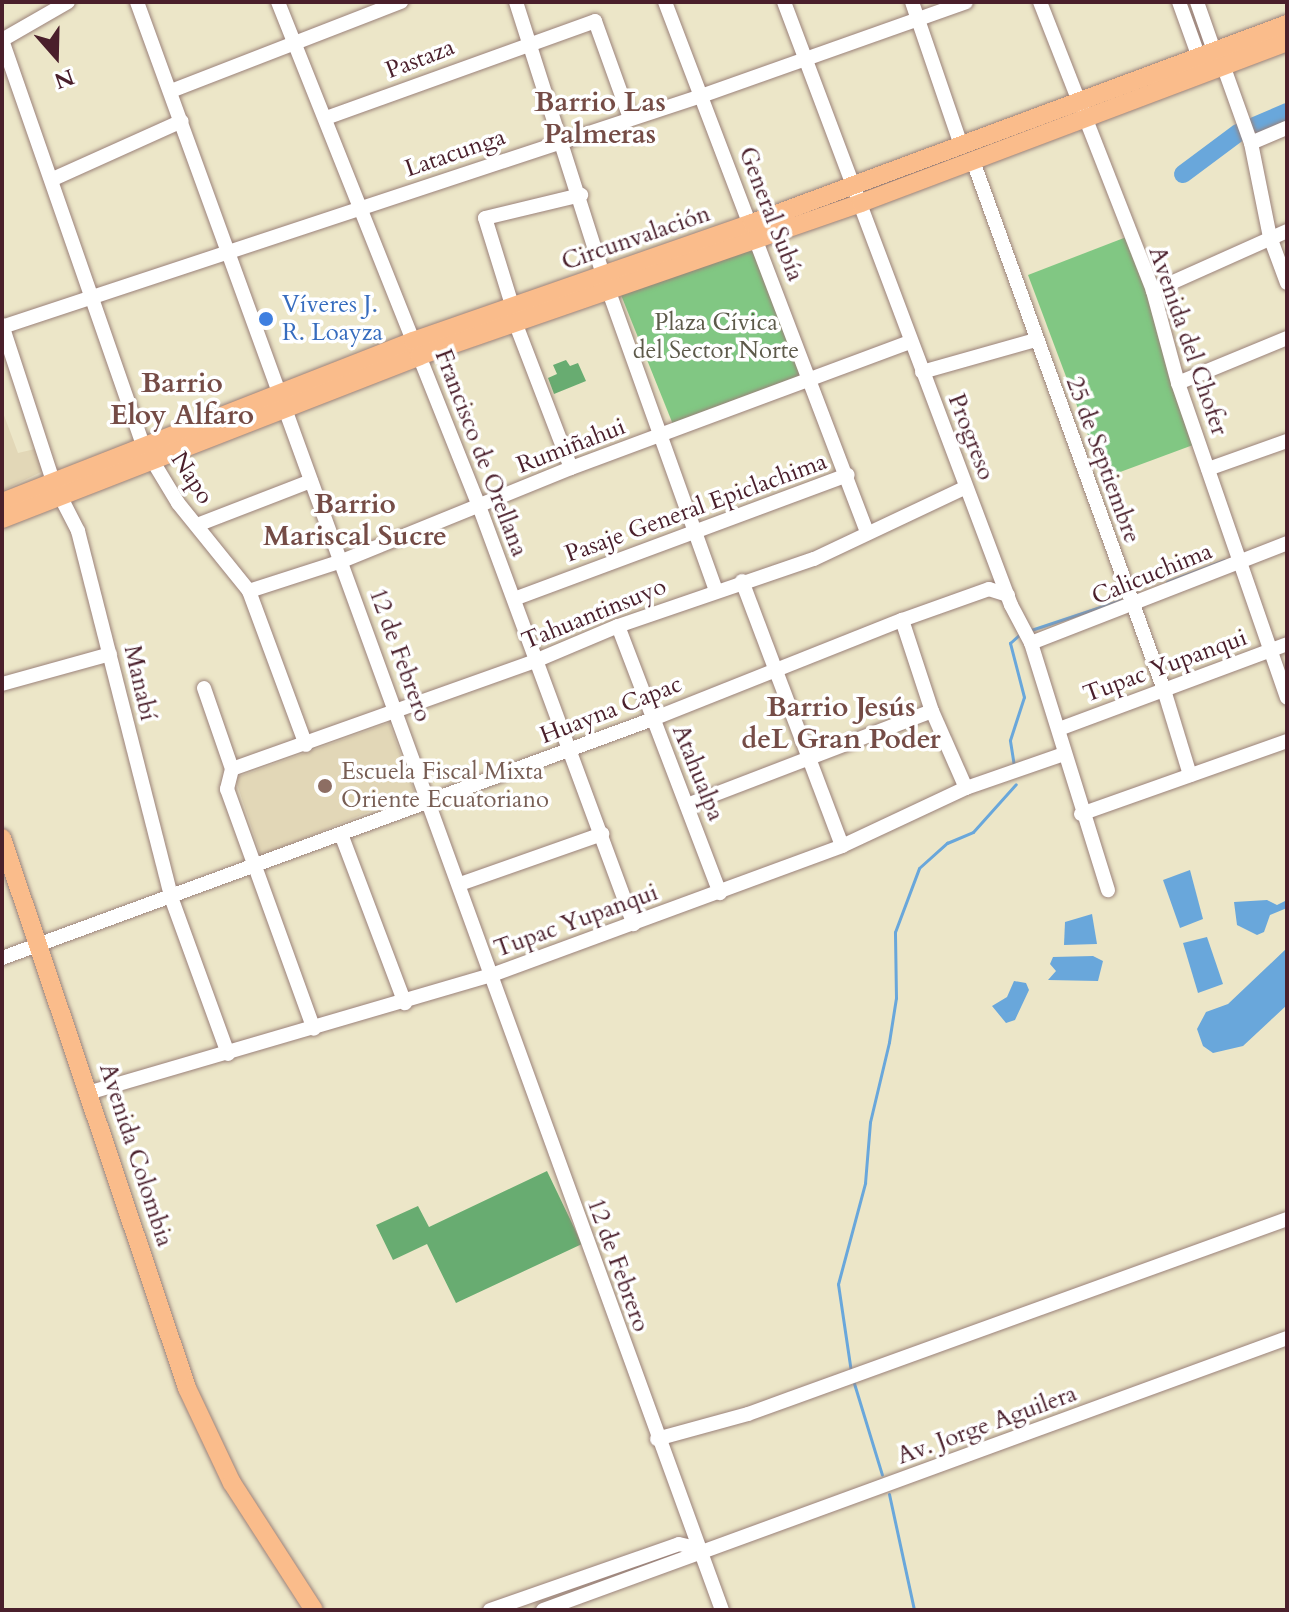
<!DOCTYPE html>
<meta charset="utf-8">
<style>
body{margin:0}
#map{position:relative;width:1289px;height:1612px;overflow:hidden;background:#ece6c8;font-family:Cardo,serif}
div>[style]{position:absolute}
.built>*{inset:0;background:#e2d7b7}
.green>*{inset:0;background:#81c783}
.forest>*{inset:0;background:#68ac71}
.water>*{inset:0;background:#69a7db}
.stream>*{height:3px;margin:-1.5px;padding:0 1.5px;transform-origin:1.5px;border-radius:1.5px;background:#69a7db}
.river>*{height:18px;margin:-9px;padding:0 9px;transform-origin:9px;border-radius:9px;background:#69a7db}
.roads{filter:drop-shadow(0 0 2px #9b827a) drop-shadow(0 0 2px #9b827a)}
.minor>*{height:14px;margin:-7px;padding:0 7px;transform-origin:7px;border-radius:7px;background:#fff}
.major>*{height:18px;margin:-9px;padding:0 9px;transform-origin:9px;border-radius:9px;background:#fabc8b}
.dots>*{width:22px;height:22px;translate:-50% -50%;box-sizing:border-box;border:4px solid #fff;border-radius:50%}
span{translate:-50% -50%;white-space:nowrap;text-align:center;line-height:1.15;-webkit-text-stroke:7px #fff;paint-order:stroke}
.street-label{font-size:24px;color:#4a1f2b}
.shop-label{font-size:24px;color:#366cbe}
.left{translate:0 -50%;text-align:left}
.park-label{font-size:24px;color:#5d5a4a}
.education-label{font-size:24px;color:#785e54}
.quarter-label{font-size:28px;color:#754c46;font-weight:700}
.frame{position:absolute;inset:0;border:4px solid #4a1f2b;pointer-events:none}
.north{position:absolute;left:16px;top:16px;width:80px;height:80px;-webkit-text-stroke:6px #fff;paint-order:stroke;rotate:160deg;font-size:22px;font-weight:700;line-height:32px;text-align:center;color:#4a1f2b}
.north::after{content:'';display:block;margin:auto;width:28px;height:36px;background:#4a1f2b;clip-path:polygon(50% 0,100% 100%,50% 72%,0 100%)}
</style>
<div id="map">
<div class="built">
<div style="clip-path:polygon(2px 410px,18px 453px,35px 449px,43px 471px,2px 491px)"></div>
<div style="clip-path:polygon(389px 723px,415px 793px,261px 856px,235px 778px)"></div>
</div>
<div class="green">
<div style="clip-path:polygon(1129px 236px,1193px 445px,1104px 478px,1028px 275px)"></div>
<div style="clip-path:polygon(758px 247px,808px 376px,674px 427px,621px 295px)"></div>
</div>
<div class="forest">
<div style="clip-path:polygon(566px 360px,570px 366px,578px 363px,586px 381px,554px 394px,548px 378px,557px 374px,553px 365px)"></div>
<div style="clip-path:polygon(547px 1171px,582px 1244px,456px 1303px,427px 1244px,393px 1260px,376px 1225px,418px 1206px,429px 1227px)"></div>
</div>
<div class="water">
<div style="clip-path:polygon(1190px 870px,1203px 919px,1180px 928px,1163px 880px)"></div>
<div style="clip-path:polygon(1267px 900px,1277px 905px,1287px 900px,1287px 908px,1270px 915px,1264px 932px,1257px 935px,1237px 925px,1234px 902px)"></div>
<div style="clip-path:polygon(1092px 914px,1097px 944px,1064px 945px,1065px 922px)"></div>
<div style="clip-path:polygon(1207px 937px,1223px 984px,1198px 993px,1183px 943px)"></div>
<div style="clip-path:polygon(1287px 948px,1287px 1005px,1243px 1046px,1213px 1053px,1203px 1046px,1197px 1029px,1206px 1012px,1228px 1004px)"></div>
<div style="clip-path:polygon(1093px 956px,1103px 961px,1098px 981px,1048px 980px,1056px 971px,1050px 964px,1053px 957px)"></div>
<div style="clip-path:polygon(1014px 981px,1026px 983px,1029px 990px,1015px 1020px,1006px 1023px,992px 1006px,1007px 997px)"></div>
</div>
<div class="stream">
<div style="left:1167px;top:582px;width:61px;rotate:-21.1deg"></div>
<div style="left:1031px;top:630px;width:95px;rotate:-18.4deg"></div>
<div style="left:1014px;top:766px;width:26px;rotate:-99deg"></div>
<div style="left:1010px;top:740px;width:45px;rotate:-72deg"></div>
<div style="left:1024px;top:697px;width:56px;rotate:-104.5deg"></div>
<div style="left:1010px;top:643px;width:13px;rotate:-42deg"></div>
<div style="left:851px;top:1372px;width:89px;rotate:-98.4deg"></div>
<div style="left:838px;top:1284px;width:105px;rotate:-75deg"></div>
<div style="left:865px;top:1183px;width:61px;rotate:-85.3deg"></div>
<div style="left:870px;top:1122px;width:82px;rotate:-76.6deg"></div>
<div style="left:889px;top:1042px;width:45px;rotate:-81deg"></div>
<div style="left:896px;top:998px;width:66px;rotate:-90.9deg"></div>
<div style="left:895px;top:932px;width:68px;rotate:-69.4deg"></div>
<div style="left:919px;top:868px;width:38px;rotate:-42deg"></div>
<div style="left:947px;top:843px;width:28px;rotate:-23deg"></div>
<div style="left:973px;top:832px;width:64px;rotate:-48.1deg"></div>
<div style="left:853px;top:1380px;width:99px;rotate:73deg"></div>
<div style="left:889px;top:1494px;width:119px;rotate:77.8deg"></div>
</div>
<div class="river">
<div style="left:1252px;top:127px;width:38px;rotate:-23deg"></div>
<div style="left:1183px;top:174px;width:69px;rotate:-36.7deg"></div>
</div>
<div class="roads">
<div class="minor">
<div style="left:68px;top:2px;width:76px;rotate:150.1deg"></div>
<div style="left:2px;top:40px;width:429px;rotate:70.8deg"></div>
<div style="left:143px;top:445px;width:68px;rotate:58.9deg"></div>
<div style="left:178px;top:503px;width:113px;rotate:51.1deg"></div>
<div style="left:249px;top:591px;width:164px;rotate:69.7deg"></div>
<div style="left:137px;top:2px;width:1711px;rotate:70.01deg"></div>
<div style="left:278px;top:2px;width:543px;rotate:68.26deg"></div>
<div style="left:479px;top:506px;width:446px;rotate:69.7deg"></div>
<div style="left:516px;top:2px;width:287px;rotate:72.3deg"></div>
<div style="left:603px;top:275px;width:335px;rotate:70.3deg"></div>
<div style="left:665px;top:2px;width:567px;rotate:69.14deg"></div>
<div style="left:784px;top:2px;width:644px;rotate:69.37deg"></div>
<div style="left:1011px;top:605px;width:43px;rotate:62.2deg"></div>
<div style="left:1031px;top:643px;width:259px;rotate:72.7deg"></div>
<div style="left:912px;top:2px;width:151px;rotate:71.1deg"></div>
<div style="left:1040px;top:2px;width:310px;rotate:68.6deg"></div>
<div style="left:1153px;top:291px;width:95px;rotate:74.8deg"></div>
<div style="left:1178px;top:383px;width:333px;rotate:70.9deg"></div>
<div style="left:1179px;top:2px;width:68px;rotate:70.2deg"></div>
<div style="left:1197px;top:2px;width:60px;rotate:70.7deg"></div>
<div style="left:1223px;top:65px;width:83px;rotate:70.3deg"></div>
<div style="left:1251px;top:143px;width:96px;rotate:78.6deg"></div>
<div style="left:1270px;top:237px;width:49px;rotate:69.7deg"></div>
<div style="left:171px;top:91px;width:247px;rotate:-21.2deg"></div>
<div style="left:326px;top:118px;width:286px;rotate:-19.8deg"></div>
<div style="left:595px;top:21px;width:103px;rotate:70.2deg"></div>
<div style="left:1251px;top:143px;width:39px;rotate:-23deg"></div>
<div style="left:973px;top:161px;width:562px;rotate:70.15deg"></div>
<div style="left:1164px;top:690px;width:89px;rotate:73deg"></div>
<div style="left:53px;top:179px;width:141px;rotate:-24.2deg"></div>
<div style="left:1153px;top:291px;width:147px;rotate:-24.1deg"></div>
<div style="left:512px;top:305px;width:91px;rotate:-107.2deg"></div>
<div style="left:485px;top:218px;width:99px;rotate:-13.5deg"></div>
<div style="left:515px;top:322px;width:156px;rotate:69deg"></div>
<div style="left:2px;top:325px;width:167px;rotate:71.9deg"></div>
<div style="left:54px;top:484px;width:53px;rotate:62.9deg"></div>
<div style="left:78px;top:531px;width:378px;rotate:75.7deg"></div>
<div style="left:171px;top:897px;width:167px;rotate:70deg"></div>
<div style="left:2px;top:327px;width:736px;rotate:-18.29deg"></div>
<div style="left:701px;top:96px;width:281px;rotate:-19.5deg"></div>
<div style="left:922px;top:372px;width:117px;rotate:-15.8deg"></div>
<div style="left:1178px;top:383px;width:118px;rotate:-22.4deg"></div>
<div style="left:1208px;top:469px;width:84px;rotate:-19.5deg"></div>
<div style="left:197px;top:525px;width:122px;rotate:-21.1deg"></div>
<div style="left:742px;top:581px;width:283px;rotate:69.3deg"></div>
<div style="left:249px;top:591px;width:98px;rotate:-17.9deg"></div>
<div style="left:342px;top:561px;width:247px;rotate:-22.1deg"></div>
<div style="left:571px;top:468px;width:362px;rotate:-20.4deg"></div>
<div style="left:514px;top:599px;width:356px;rotate:-20.4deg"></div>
<div style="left:902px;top:620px;width:96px;rotate:71.8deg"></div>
<div style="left:932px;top:711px;width:84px;rotate:66.2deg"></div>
<div style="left:618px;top:626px;width:286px;rotate:69.1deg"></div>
<div style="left:1031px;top:643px;width:275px;rotate:-21.3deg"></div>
<div style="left:2px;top:684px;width:112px;rotate:-15.5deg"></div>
<div style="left:204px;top:688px;width:86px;rotate:70.9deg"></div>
<div style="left:1059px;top:729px;width:243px;rotate:-20.4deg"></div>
<div style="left:232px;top:769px;width:322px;rotate:-19.6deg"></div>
<div style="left:535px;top:661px;width:90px;rotate:-22.9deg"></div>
<div style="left:618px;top:626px;width:207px;rotate:-18.9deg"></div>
<div style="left:814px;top:559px;width:168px;rotate:-25.3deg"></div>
<div style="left:232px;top:769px;width:21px;rotate:104deg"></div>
<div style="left:227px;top:789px;width:255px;rotate:70.1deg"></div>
<div style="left:687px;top:805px;width:262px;rotate:-21deg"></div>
<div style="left:1081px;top:814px;width:219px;rotate:-19.5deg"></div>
<div style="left:341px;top:834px;width:181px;rotate:69.3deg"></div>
<div style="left:460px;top:884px;width:151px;rotate:-19.4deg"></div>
<div style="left:2px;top:958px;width:693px;rotate:-20.16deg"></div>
<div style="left:653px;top:719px;width:268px;rotate:-21.7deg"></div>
<div style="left:902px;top:620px;width:92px;rotate:-19.6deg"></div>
<div style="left:989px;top:589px;width:20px;rotate:18deg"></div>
<div style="left:91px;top:1092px;width:418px;rotate:-16.3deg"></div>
<div style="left:492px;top:975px;width:373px;rotate:-20.2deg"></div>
<div style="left:842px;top:846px;width:137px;rotate:-25.1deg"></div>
<div style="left:966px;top:788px;width:104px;rotate:-19.1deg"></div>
<div style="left:657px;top:1439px;width:94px;rotate:-15.4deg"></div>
<div style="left:748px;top:1414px;width:573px;rotate:-19.89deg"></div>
<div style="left:490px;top:1610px;width:200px;rotate:-19.2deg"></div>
<div style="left:679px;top:1544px;width:22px;rotate:13deg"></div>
<div style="left:543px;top:1610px;width:792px;rotate:-20.08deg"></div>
</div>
<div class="major">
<div style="left:2px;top:502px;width:441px;rotate:-21.4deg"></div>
<div style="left:413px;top:341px;width:359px;rotate:-19.2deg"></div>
<div style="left:752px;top:223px;width:571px;rotate:-20.4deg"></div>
<div style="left:2px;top:519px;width:448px;rotate:-21.3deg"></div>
<div style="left:419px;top:356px;width:468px;rotate:-19.1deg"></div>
<div style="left:861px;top:203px;width:455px;rotate:-20.7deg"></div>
<div style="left:2px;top:838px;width:580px;rotate:71.41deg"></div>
<div style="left:187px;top:1388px;width:105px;rotate:64.7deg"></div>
<div style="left:232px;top:1483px;width:151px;rotate:57.2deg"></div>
</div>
</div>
<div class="dots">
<div style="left:266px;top:319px;background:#3f7fe0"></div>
<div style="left:325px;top:786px;background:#8d6e63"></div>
</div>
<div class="street-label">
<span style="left:420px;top:59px;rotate:-21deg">Pastaza</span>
<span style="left:455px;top:153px;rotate:-19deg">Latacunga</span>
<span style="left:771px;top:214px;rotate:69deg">General Subía</span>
<span style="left:636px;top:238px;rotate:-19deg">Circunvalación</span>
<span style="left:1188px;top:341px;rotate:71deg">Avenida del Chofer</span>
<span style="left:971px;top:437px;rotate:69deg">Progreso</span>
<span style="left:571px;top:446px;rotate:-21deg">Rumiñahui</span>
<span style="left:481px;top:453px;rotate:69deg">Francisco de Orellana</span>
<span style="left:1103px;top:460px;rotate:70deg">25 de Septiembre</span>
<span style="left:192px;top:478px;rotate:57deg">Napo</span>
<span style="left:696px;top:508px;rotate:-20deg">Pasaje General Epiclachima</span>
<span style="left:1152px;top:574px;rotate:-22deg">Calicuchima</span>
<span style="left:594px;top:614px;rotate:-22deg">Tahuantinsuyo</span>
<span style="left:400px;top:655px;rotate:70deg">12 de Febrero</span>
<span style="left:1165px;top:666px;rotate:-20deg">Tupac Yupanqui</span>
<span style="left:140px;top:683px;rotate:77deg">Manabí</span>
<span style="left:611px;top:710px;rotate:-21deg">Huayna Capac</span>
<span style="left:698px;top:773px;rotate:68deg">Atahualpa</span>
<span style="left:576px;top:921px;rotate:-20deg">Tupac Yupanqui</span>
<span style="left:136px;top:1155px;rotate:72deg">Avenida Colombia</span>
<span style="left:618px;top:1265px;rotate:70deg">12 de Febrero</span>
<span style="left:987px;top:1425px;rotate:-20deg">Av. Jorge Aguilera</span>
</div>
<div class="shop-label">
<span class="left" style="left:282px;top:319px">Víveres J.<br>R. Loayza</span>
</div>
<div class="park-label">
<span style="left:716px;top:337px">Plaza Cívica<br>del Sector Norte</span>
</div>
<div class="education-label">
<span class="left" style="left:341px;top:786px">Escuela Fiscal Mixta<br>Oriente Ecuatoriano</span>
</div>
<div class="quarter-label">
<span style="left:600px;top:118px">Barrio Las<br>Palmeras</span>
<span style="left:182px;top:399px">Barrio<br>Eloy Alfaro</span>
<span style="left:355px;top:520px">Barrio<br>Mariscal Sucre</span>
<span style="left:841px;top:723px">Barrio Jesús<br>deL Gran Poder</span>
</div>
<div class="frame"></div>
<div class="north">N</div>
</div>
